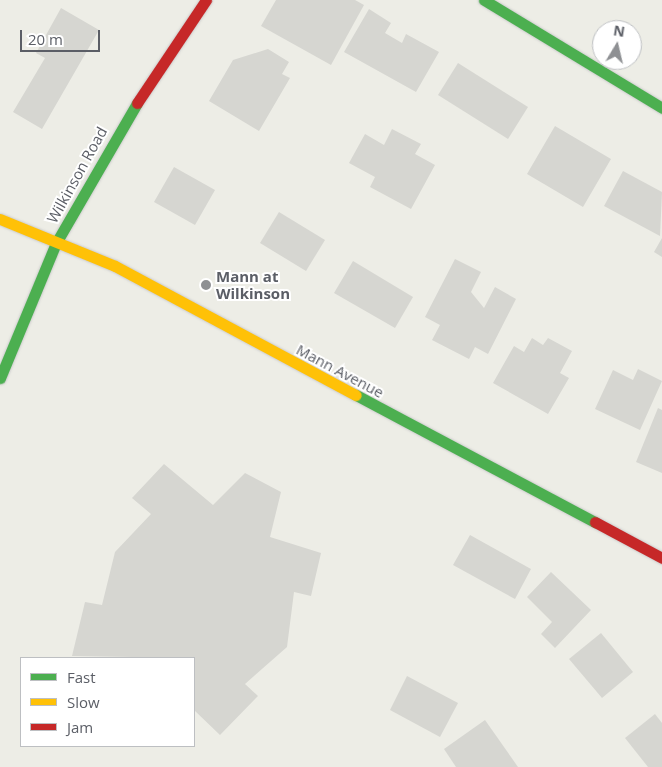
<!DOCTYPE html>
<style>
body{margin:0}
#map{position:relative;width:662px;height:767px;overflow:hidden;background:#edede6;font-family:"Open Sans",sans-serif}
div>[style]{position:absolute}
.building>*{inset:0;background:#d6d6d1}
.roads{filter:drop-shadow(0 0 1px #ccc) drop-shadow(0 0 1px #ccc)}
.fast>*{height:11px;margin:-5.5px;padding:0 5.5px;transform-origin:5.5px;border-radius:5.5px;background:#4caf50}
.slow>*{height:11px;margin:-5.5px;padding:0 5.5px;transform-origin:5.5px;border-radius:5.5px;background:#ffc107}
.jam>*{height:11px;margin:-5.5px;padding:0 5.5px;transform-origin:5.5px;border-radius:5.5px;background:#c62828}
.dots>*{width:14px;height:14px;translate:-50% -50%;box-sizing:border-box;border:2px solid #fff;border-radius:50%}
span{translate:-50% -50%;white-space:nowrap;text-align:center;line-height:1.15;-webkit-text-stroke:4px #fff;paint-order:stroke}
.street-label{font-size:15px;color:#5b5e66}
.poi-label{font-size:15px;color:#5b5e66;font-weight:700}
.left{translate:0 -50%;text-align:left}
.legend{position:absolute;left:20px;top:657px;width:175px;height:90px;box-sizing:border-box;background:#fff;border:1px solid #bdbfc2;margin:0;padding:6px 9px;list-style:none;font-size:15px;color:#5b5e66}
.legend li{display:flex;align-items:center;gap:10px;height:25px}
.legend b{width:25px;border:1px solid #bdbfc2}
.north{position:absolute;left:592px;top:20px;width:50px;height:50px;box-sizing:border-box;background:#fff;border:1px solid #bdbfc2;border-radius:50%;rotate:9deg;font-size:14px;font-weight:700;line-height:20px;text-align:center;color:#5b5e66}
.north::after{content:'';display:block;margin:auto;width:18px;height:22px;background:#8e9093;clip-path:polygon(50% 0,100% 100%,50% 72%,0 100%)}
.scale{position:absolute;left:20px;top:30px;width:80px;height:22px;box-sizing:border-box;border:2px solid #5b5e66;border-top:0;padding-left:6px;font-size:15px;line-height:18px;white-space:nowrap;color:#5b5e66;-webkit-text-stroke:4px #fff;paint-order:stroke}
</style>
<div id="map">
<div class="building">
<div style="clip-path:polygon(276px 0,355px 0,364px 5px,331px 65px,261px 26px)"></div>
<div style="clip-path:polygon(61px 8px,99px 30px,42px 129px,13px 112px,45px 58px,36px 53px)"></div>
<div style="clip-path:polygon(369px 9px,391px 23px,385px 33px,402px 43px,406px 34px,439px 52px,416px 92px,344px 52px)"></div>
<div style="clip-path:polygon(268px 49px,289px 62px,282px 74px,290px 78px,259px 131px,209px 101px,233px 60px)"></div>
<div style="clip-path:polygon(458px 63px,528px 107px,508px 139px,438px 95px)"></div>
<div style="clip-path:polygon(555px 126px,611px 159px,583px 207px,527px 174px)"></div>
<div style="clip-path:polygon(392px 129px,421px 144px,415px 154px,435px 165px,411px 209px,370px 187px,375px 177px,349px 163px,365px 134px,384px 145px)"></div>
<div style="clip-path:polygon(174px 167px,215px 190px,195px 225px,154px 202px)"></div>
<div style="clip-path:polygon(623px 171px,662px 192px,660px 236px,604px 206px)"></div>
<div style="clip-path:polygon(279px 212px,325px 240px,306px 271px,260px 243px)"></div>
<div style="clip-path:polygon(662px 238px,662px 257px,654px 252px)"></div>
<div style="clip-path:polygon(455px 259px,481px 272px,471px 292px,484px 308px,495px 287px,516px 299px,488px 354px,475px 347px,469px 359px,432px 340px,440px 325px,425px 317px)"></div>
<div style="clip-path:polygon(353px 261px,413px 297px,395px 328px,334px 293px)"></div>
<div style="clip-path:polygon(532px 338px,543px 345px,548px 338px,572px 351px,560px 373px,569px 378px,548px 414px,493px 383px,514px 346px,524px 352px)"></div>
<div style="clip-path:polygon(638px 369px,662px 381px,640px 430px,595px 409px,613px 370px,633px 380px)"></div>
<div style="clip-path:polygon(658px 408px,662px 410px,662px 473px,636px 462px)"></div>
<div style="clip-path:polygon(164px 464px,213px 505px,245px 473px,281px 492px,270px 537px,321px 553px,311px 596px,294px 592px,287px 647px,245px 684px,258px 696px,220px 735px,194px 710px,194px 658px,72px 656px,85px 602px,102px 605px,115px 552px,151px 514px,132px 498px)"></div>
<div style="clip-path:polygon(470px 535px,531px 569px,515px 599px,453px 565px)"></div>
<div style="clip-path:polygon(551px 572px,591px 610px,555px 648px,541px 634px,552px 622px,527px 597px)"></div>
<div style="clip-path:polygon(601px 633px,633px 672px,602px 698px,569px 659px)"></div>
<div style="clip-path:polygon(407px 676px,458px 703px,440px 737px,390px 710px)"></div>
<div style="clip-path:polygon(655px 714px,662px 723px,662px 767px,648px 767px,625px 738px)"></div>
<div style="clip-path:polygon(485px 720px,518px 767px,456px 767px,444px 749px)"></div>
</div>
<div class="roads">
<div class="fast">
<div style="left:484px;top:0;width:208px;rotate:31.2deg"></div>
<div style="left:0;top:378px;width:146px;rotate:-67.5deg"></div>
<div style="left:56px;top:243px;width:162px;rotate:-59.9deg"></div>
<div style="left:356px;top:395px;width:271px;rotate:28deg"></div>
</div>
<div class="slow">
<div style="left:0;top:219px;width:124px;rotate:22.2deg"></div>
<div style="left:115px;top:266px;width:273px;rotate:28.2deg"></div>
</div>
<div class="jam">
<div style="left:137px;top:103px;width:124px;rotate:-56.2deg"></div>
<div style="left:595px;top:522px;width:76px;rotate:28.2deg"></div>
</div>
</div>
<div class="dots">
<div style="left:206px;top:285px;background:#8e9093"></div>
</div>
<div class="street-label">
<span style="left:77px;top:175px;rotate:-61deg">Wilkinson Road</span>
<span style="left:340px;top:371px;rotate:28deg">Mann Avenue</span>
</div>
<div class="poi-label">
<span class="left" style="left:216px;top:285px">Mann at<br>Wilkinson</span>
</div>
<ul class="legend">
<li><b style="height:6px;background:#4caf50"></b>Fast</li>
<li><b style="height:6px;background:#ffc107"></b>Slow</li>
<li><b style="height:6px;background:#c62828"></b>Jam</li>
</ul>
<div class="north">N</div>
<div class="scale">20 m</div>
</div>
